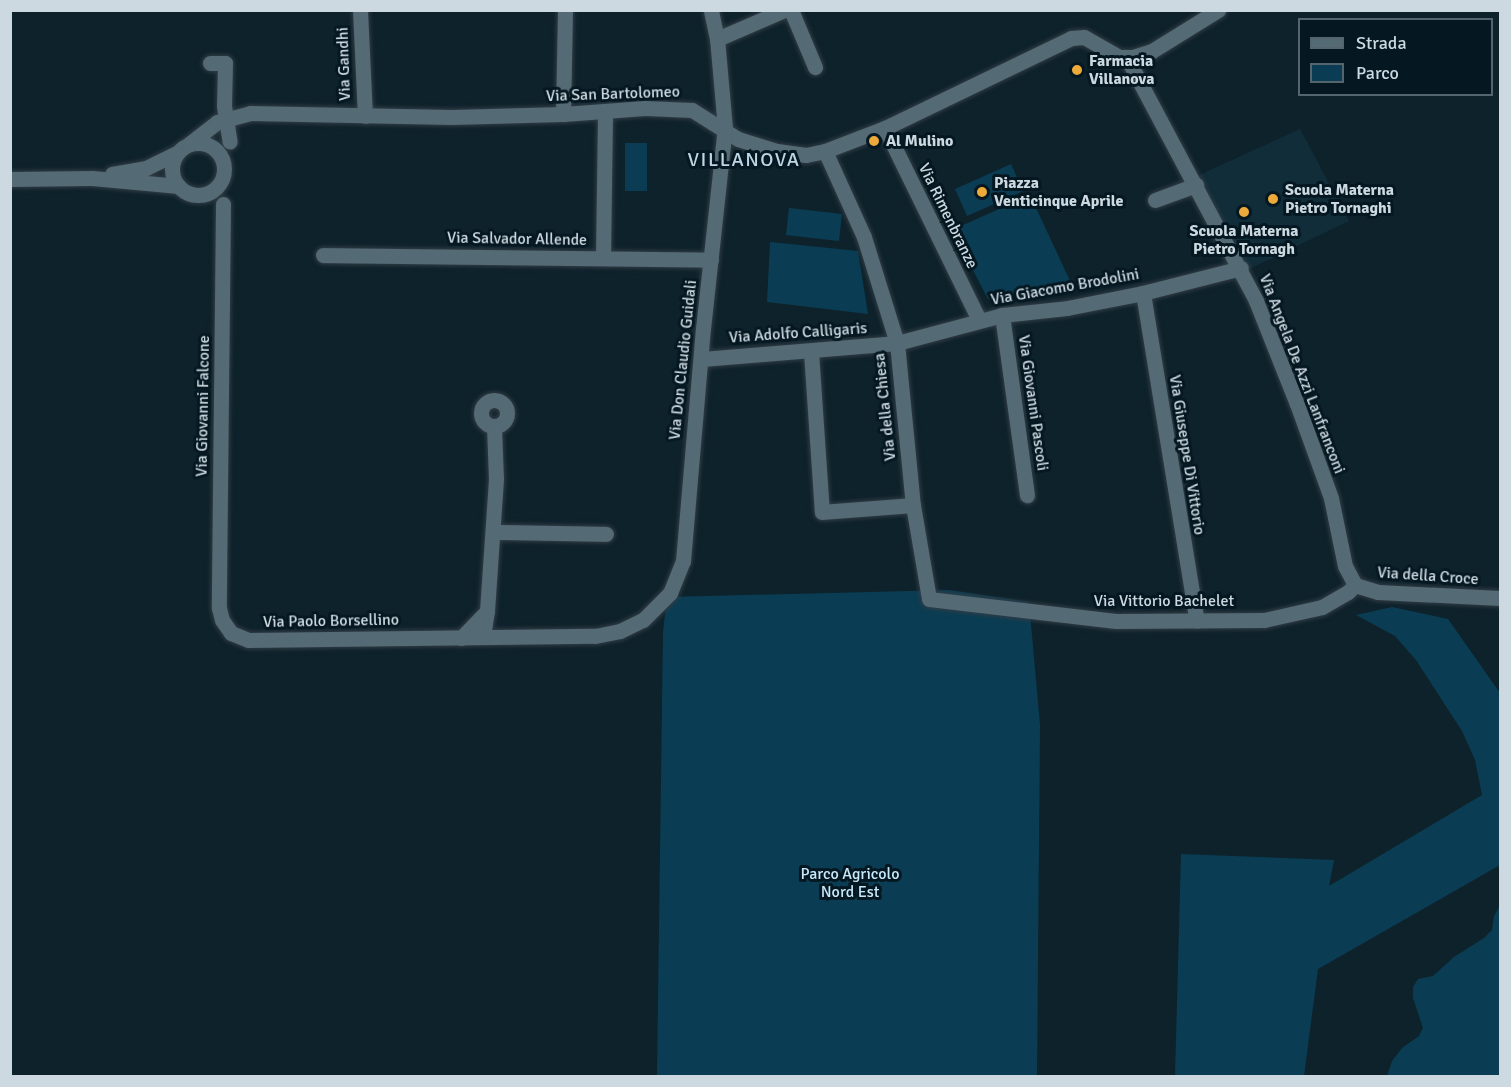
<!DOCTYPE html>
<style>
body{margin:0}
#map{position:relative;width:1511px;height:1087px;overflow:hidden;background:#0e222b;font-family:Signika,sans-serif}
div>[style]{position:absolute}
.built>*{inset:0;background:#102d39}
.green>*{inset:0;background:#0a3d53}
.roads{filter:drop-shadow(0 0 2px #313c45) drop-shadow(0 0 2px #313c45)}
.minor>*{height:15px;margin:-7.5px;padding:0 7.5px;transform-origin:7.5px;border-radius:7.5px;background:#546a75}
.minor>.ring{margin:-7.5px;padding:0;box-sizing:content-box;background:none;border:15px solid #546a75;border-radius:50%}
.dots>*{width:16px;height:16px;translate:-50% -50%;box-sizing:border-box;border:3px solid #051822;border-radius:50%}
span{translate:-50% -50%;white-space:nowrap;text-align:center;line-height:1.15;-webkit-text-stroke:6px #051822;paint-order:stroke}
.poi-label{font-size:16px;color:#cdd9e0;font-weight:700}
.left{translate:0 -50%;text-align:left}
.street-label{font-size:16px;color:#cdd9e0}
.park-label{font-size:16px;color:#c7e9fc}
.quarter-label{font-size:20px;color:#bed6e3;letter-spacing:1.5px}
.frame{position:absolute;inset:0;border:12px solid #cdd9e0;pointer-events:none}
.legend{position:absolute;left:1298px;top:18px;width:195px;height:78px;box-sizing:border-box;background:#051822;border:2px solid #55656e;margin:0;padding:8px 10px;list-style:none;font-size:18px;color:#cdd9e0}
.legend li{display:flex;align-items:center;gap:12px;height:30px}
.legend b{width:30px;border:2px solid #55656e}
</style>
<div id="map">
<div class="built">
<div style="clip-path:polygon(1300px 129px,1349px 221px,1245px 271px,1197px 176px)"></div>
</div>
<div class="green">
<div style="clip-path:polygon(625px 143px,647px 143px,647px 191px,625px 191px)"></div>
<div style="clip-path:polygon(1011px 164px,1023px 191px,967px 216px,955px 189px)"></div>
<div style="clip-path:polygon(1030px 195px,1071px 283px,988px 299px,952px 230px)"></div>
<div style="clip-path:polygon(789px 208px,842px 214px,839px 241px,786px 235px)"></div>
<div style="clip-path:polygon(770px 242px,858px 251px,868px 314px,767px 302px)"></div>
<div style="clip-path:polygon(949px 590px,1029px 602px,1040px 725px,1037px 1076px,657px 1076px,663px 632px,667px 597px)"></div>
<div style="clip-path:polygon(1392px 607px,1448px 619px,1500px 693px,1500px 865px,1318px 969px,1304px 1076px,1175px 1076px,1181px 854px,1334px 860px,1329px 886px,1482px 795px,1475px 760px,1462px 731px,1416px 660px,1395px 636px,1356px 615px)"></div>
<div style="clip-path:polygon(1500px 905px,1500px 1076px,1387px 1076px,1392px 1061px,1402px 1048px,1419px 1036px,1423px 1028px,1413px 998px,1413px 987px,1418px 979px,1433px 976px,1454px 957px,1484px 938px,1492px 930px,1494px 916px)"></div>
</div>
<div class="roads">
<div class="minor">
<div style="left:360px;top:10px;width:106px;rotate:87.3deg"></div>
<div style="left:791px;top:10px;width:62px;rotate:67.2deg"></div>
<div style="left:717px;top:39px;width:73px;rotate:-23.4deg"></div>
<div style="left:1127px;top:58px;width:275px;rotate:62deg"></div>
<div style="left:1256px;top:301px;width:111px;rotate:68.3deg"></div>
<div style="left:1297px;top:404px;width:100px;rotate:70.1deg"></div>
<div style="left:1331px;top:498px;width:69px;rotate:78.4deg"></div>
<div style="left:1345px;top:566px;width:21px;rotate:62deg"></div>
<div style="left:210px;top:63px;width:15px"></div>
<div style="left:225px;top:63px;width:43px;rotate:91.3deg"></div>
<div style="left:224px;top:106px;width:36px;rotate:81deg"></div>
<div style="left:563px;top:114px;width:104px;rotate:-88.9deg"></div>
<div style="left:885px;top:128px;width:214px;rotate:63.9deg"></div>
<div class="ring" style="left:172px;top:143px;width:37px;height:37px"></div>
<div style="left:189px;top:144px;width:36px;rotate:-38deg"></div>
<div style="left:217px;top:122px;width:34px;rotate:-15deg"></div>
<div style="left:250px;top:113px;width:202px;rotate:1.1deg"></div>
<div style="left:452px;top:117px;width:111px;rotate:-1.5deg"></div>
<div style="left:563px;top:114px;width:82px;rotate:-4.2deg"></div>
<div style="left:645px;top:108px;width:47px;rotate:2.4deg"></div>
<div style="left:692px;top:110px;width:54px;rotate:32.2deg"></div>
<div style="left:738px;top:139px;width:41px;rotate:17.1deg"></div>
<div style="left:777px;top:151px;width:29px;rotate:8deg"></div>
<div style="left:806px;top:155px;width:19px;rotate:-12deg"></div>
<div style="left:825px;top:151px;width:64px;rotate:-21deg"></div>
<div style="left:885px;top:128px;width:207px;rotate:-25.8deg"></div>
<div style="left:1071px;top:38px;width:13px;rotate:-4deg"></div>
<div style="left:1084px;top:37px;width:40px;rotate:29.7deg"></div>
<div style="left:1119px;top:57px;width:14px"></div>
<div style="left:1133px;top:57px;width:20px;rotate:-18deg"></div>
<div style="left:1152px;top:51px;width:78px;rotate:-31.8deg"></div>
<div style="left:825px;top:151px;width:94px;rotate:65.6deg"></div>
<div style="left:864px;top:237px;width:111px;rotate:72.7deg"></div>
<div style="left:897px;top:343px;width:163px;rotate:84.4deg"></div>
<div style="left:913px;top:505px;width:95px;rotate:80.3deg"></div>
<div style="left:929px;top:599px;width:188px;rotate:6.7deg"></div>
<div style="left:1116px;top:621px;width:148px;rotate:-0.4deg"></div>
<div style="left:1264px;top:620px;width:59px;rotate:-12.6deg"></div>
<div style="left:1322px;top:607px;width:30px;rotate:-30deg"></div>
<div style="left:1348px;top:592px;width:10px;rotate:-45deg"></div>
<div style="left:112px;top:174px;width:35px;rotate:-10deg"></div>
<div style="left:146px;top:168px;width:34px;rotate:-26deg"></div>
<div style="left:10px;top:179px;width:82px;rotate:-0.7deg"></div>
<div style="left:92px;top:178px;width:87px;rotate:5.3deg"></div>
<div style="left:1155px;top:200px;width:44px;rotate:-20.1deg"></div>
<div style="left:223px;top:204px;width:404px;rotate:90.6deg"></div>
<div style="left:219px;top:608px;width:12px;rotate:76deg"></div>
<div style="left:222px;top:620px;width:16px;rotate:55deg"></div>
<div style="left:231px;top:633px;width:18px;rotate:22deg"></div>
<div style="left:248px;top:640px;width:347px;rotate:-0.7deg"></div>
<div style="left:595px;top:636px;width:25px;rotate:-11deg"></div>
<div style="left:620px;top:631px;width:25px;rotate:-26deg"></div>
<div style="left:643px;top:620px;width:38px;rotate:-45deg"></div>
<div style="left:670px;top:593px;width:35px;rotate:-68deg"></div>
<div style="left:683px;top:561px;width:233px;rotate:-85.1deg"></div>
<div style="left:703px;top:329px;width:202px;rotate:-83.8deg"></div>
<div style="left:725px;top:128px;width:89px;rotate:-95.1deg"></div>
<div style="left:717px;top:39px;width:30px;rotate:-102deg"></div>
<div style="left:323px;top:255px;width:388px;rotate:0.7deg"></div>
<div style="left:603px;top:258px;width:147px;rotate:-89.2deg"></div>
<div style="left:1143px;top:293px;width:332px;rotate:80.7deg"></div>
<div style="left:1002px;top:315px;width:182px;rotate:82.1deg"></div>
<div style="left:811px;top:352px;width:160px;rotate:86.1deg"></div>
<div style="left:822px;top:512px;width:91px;rotate:-4.4deg"></div>
<div style="left:702px;top:359px;width:196px;rotate:-4.7deg"></div>
<div style="left:897px;top:343px;width:109px;rotate:-14.9deg"></div>
<div style="left:1002px;top:315px;width:65px;rotate:-6.1deg"></div>
<div style="left:1067px;top:308px;width:77px;rotate:-11.2deg"></div>
<div style="left:1143px;top:293px;width:101px;rotate:-14.3deg"></div>
<div class="ring" style="left:481px;top:400px;width:11px;height:11px"></div>
<div style="left:494px;top:532px;width:112px;rotate:1deg"></div>
<div style="left:1355px;top:585px;width:24px;rotate:17deg"></div>
<div style="left:1378px;top:592px;width:122px;rotate:2.8deg"></div>
<div style="left:487px;top:611px;width:132px;rotate:-86.1deg"></div>
<div style="left:496px;top:479px;width:53px;rotate:-92.2deg"></div>
<div style="left:461px;top:638px;width:37px;rotate:-46deg"></div>
<div style="left:487px;top:611px;width:26px;rotate:99deg"></div>
</div>
</div>
<div class="dots">
<div style="left:1077px;top:70px;background:#ebaa39"></div>
<div style="left:874px;top:141px;background:#ebaa39"></div>
<div style="left:982px;top:192px;background:#ebaa39"></div>
<div style="left:1273px;top:199px;background:#ebaa39"></div>
<div style="left:1244px;top:212px;background:#ebaa39"></div>
</div>
<div class="poi-label">
<span class="left" style="left:1089px;top:70px">Farmacia<br>Villanova</span>
<span class="left" style="left:886px;top:141px">Al Mulino</span>
<span class="left" style="left:994px;top:192px">Piazza<br>Venticinque Aprile</span>
<span class="left" style="left:1285px;top:199px">Scuola Materna<br>Pietro Tornaghi</span>
<span style="left:1244px;top:240px">Scuola Materna<br>Pietro Tornagh</span>
</div>
<div class="street-label">
<span style="left:344px;top:64px;rotate:-92deg">Via Gandhi</span>
<span style="left:613px;top:94px;rotate:-2deg">Via San Bartolomeo</span>
<span style="left:948px;top:216px;rotate:64deg">Via Rimenbranze</span>
<span style="left:517px;top:239px;rotate:1deg">Via Salvador Allende</span>
<span style="left:1065px;top:287px;rotate:-10deg">Via Giacomo Brodolini</span>
<span style="left:798px;top:333px;rotate:-4deg">Via Adolfo Calligaris</span>
<span style="left:683px;top:360px;rotate:-84deg">Via Don Claudio Guidali</span>
<span style="left:1302px;top:374px;rotate:69deg">Via Angela De Azzi Lanfranconi</span>
<span style="left:1033px;top:403px;rotate:82deg">Via Giovanni Pascoli</span>
<span style="left:203px;top:406px;rotate:-89deg">Via Giovanni Falcone</span>
<span style="left:885px;top:407px;rotate:-96deg">Via della Chiesa</span>
<span style="left:1187px;top:455px;rotate:81deg">Via Giuseppe Di Vittorio</span>
<span style="left:1428px;top:576px;rotate:4deg">Via della Croce</span>
<span style="left:1164px;top:601px">Via Vittorio Bachelet</span>
<span style="left:331px;top:621px;rotate:-1deg">Via Paolo Borsellino</span>
</div>
<div class="park-label">
<span style="left:850px;top:883px">Parco Agricolo<br>Nord Est</span>
</div>
<div class="quarter-label">
<span style="left:744px;top:159px">VILLANOVA</span>
</div>
<div class="frame"></div>
<ul class="legend">
<li><b style="height:8px;background:#546a75"></b>Strada</li>
<li><b style="height:16px;background:#0a3d53"></b>Parco</li>
</ul>
</div>
